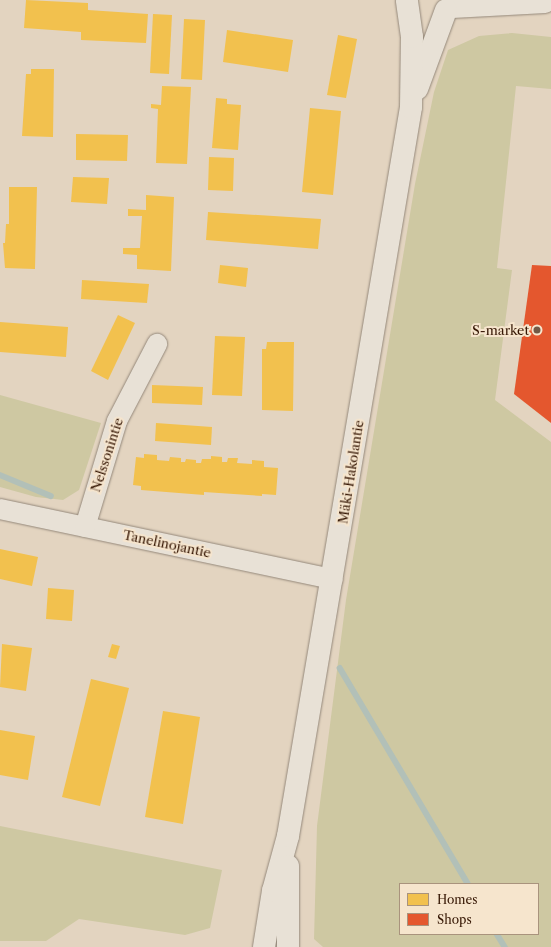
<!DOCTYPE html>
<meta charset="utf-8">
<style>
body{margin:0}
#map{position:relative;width:551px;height:947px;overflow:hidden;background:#e3d4c0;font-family:"Libre Caslon Text",serif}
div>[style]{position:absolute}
.green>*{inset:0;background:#cec8a2}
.homes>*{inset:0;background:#f2c14e}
.shops>*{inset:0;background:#e4572e}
.stream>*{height:5.5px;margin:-2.75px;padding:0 2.75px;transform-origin:2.75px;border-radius:2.75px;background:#b2c0b8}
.roads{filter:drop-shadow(0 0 1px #94887a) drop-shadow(0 0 1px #94887a)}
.street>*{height:20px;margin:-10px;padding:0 10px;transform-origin:10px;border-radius:10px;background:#e8e1d6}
.secondary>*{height:22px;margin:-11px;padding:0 11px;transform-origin:11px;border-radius:11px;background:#e8e1d6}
.dots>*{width:11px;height:11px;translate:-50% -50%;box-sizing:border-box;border:2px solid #f6e5cd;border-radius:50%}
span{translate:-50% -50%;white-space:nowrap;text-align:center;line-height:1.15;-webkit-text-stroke:4px #f6e5cd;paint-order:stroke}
.poi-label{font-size:13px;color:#361704}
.right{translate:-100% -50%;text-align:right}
.street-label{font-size:13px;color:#361704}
.legend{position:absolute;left:399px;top:883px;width:140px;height:52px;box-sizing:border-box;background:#f6e5cd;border:1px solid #a9937d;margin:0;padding:5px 7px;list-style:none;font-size:12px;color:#361704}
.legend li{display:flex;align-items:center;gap:8px;height:20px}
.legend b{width:20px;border:1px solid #a9937d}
</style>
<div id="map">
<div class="green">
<div style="clip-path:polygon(evenodd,512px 33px,551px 37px,551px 89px,516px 86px,497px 268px,512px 270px,495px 400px,551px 442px,551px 947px,323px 947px,314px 939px,317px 826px,346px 600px,415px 184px,434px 92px,448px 50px,479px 36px,512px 33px,400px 884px,538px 884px,538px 934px,400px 934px,400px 884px)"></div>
<div style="clip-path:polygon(0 395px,101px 423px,79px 490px,63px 500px,36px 497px,0 487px)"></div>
<div style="clip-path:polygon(0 826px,222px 870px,210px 928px,185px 935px,79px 919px,46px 941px,0 941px)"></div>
</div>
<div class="homes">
<div style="clip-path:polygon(26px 0,88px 3px,88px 10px,148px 14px,146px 43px,81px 40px,81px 32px,24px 28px)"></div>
<div style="clip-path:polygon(153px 14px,172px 15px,169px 74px,150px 73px)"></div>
<div style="clip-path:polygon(184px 19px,205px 20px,202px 80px,181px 79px)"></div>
<div style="clip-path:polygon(227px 30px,293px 40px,288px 72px,223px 62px)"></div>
<div style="clip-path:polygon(338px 35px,357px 39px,346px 98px,327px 95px)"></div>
<div style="clip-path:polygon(31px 69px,54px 69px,53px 137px,22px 136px,26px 74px,31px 74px)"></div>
<div style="clip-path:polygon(162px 86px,191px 87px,187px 164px,156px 163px,158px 109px,151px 108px,151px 104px,161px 105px)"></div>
<div style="clip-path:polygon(216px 98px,227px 99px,227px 104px,241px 105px,238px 150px,212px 148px)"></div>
<div style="clip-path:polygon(310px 108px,341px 111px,333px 195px,302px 192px)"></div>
<div style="clip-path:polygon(76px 134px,128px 135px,127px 161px,76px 160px)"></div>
<div style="clip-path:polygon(209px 157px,234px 158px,233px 191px,208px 190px)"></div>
<div style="clip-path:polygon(73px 177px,109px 178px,107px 204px,71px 202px)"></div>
<div style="clip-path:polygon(9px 187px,37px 187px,35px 269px,5px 268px,3px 243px,5px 243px,6px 224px,9px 224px)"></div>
<div style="clip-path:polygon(146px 195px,174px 197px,171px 271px,137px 269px,137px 255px,123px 254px,123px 248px,140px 248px,142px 216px,128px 216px,128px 209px,146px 210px)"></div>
<div style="clip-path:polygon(208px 212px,321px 219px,318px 249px,206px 240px)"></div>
<div style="clip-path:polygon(220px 265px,248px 268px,246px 287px,218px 283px)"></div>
<div style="clip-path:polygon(82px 280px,149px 284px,147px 303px,81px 299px)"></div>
<div style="clip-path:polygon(118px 315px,135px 323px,108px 380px,91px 371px)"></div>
<div style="clip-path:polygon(0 322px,68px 327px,66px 357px,0 352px)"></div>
<div style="clip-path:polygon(215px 336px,245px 337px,242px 396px,212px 395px)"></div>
<div style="clip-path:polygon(267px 342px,294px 342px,293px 411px,262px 410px,262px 349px,266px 349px)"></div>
<div style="clip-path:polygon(152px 385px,203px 387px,202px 405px,152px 403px)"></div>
<div style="clip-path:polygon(156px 423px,212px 427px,211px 445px,155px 441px)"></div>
<div style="clip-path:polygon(144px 454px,157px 455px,157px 460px,169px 461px,170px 457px,181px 458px,181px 462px,185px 462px,186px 459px,196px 460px,196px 463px,201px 463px,202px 459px,211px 459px,211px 456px,222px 457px,222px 462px,227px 462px,228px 458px,238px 458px,237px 463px,252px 464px,252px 460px,264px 461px,264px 467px,278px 468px,276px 495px,262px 494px,262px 496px,204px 492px,204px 495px,141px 490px,141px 486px,133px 485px,136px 457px,144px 458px)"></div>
<div style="clip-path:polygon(0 549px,38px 557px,32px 586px,0 579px)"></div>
<div style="clip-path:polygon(48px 588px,74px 590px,72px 621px,46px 619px)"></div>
<div style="clip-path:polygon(2px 644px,32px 648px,26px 691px,0 687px)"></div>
<div style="clip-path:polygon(112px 644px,120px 646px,116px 659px,108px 657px)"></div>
<div style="clip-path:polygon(91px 679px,129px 688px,100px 806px,62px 797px)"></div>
<div style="clip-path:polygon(163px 711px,200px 717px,183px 824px,145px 817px)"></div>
<div style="clip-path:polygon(0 730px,35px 736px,28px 780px,0 775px)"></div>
</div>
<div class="shops">
<div style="clip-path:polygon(532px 265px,551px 266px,551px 423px,514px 394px)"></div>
</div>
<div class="stream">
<div style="left:0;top:475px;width:55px;rotate:22.4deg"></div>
<div style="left:340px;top:668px;width:251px;rotate:59.3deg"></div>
<div style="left:497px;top:934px;width:15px;rotate:58deg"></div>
</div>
<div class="roads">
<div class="street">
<div style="left:0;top:509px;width:340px;rotate:11.9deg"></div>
<div style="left:85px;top:527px;width:111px;rotate:-73.2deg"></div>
<div style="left:117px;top:421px;width:87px;rotate:-62.5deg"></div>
</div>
<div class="secondary">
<div style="left:452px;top:7px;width:93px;rotate:-3.1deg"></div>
<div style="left:417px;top:89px;width:84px;rotate:-69.8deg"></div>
<div style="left:264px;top:947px;width:57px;rotate:-80.9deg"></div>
<div style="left:273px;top:891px;width:57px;rotate:-74.7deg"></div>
<div style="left:288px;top:836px;width:739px;rotate:-80.42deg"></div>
<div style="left:411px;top:107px;width:70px;rotate:-89.2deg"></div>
<div style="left:412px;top:37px;width:36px;rotate:-98deg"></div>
<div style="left:288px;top:947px;width:81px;rotate:-90deg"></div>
</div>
</div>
<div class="dots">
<div style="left:537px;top:330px;background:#735946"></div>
</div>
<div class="poi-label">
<span class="right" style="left:529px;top:330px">S-market</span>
</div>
<div class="street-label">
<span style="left:107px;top:455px;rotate:-72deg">Nelssonintie</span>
<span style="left:351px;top:472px;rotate:-81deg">Mäki-Hakolantie</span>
<span style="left:167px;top:544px;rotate:12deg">Tanelinojantie</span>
</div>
<ul class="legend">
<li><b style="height:11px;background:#f2c14e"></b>Homes</li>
<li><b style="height:11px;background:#e4572e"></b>Shops</li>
</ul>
</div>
